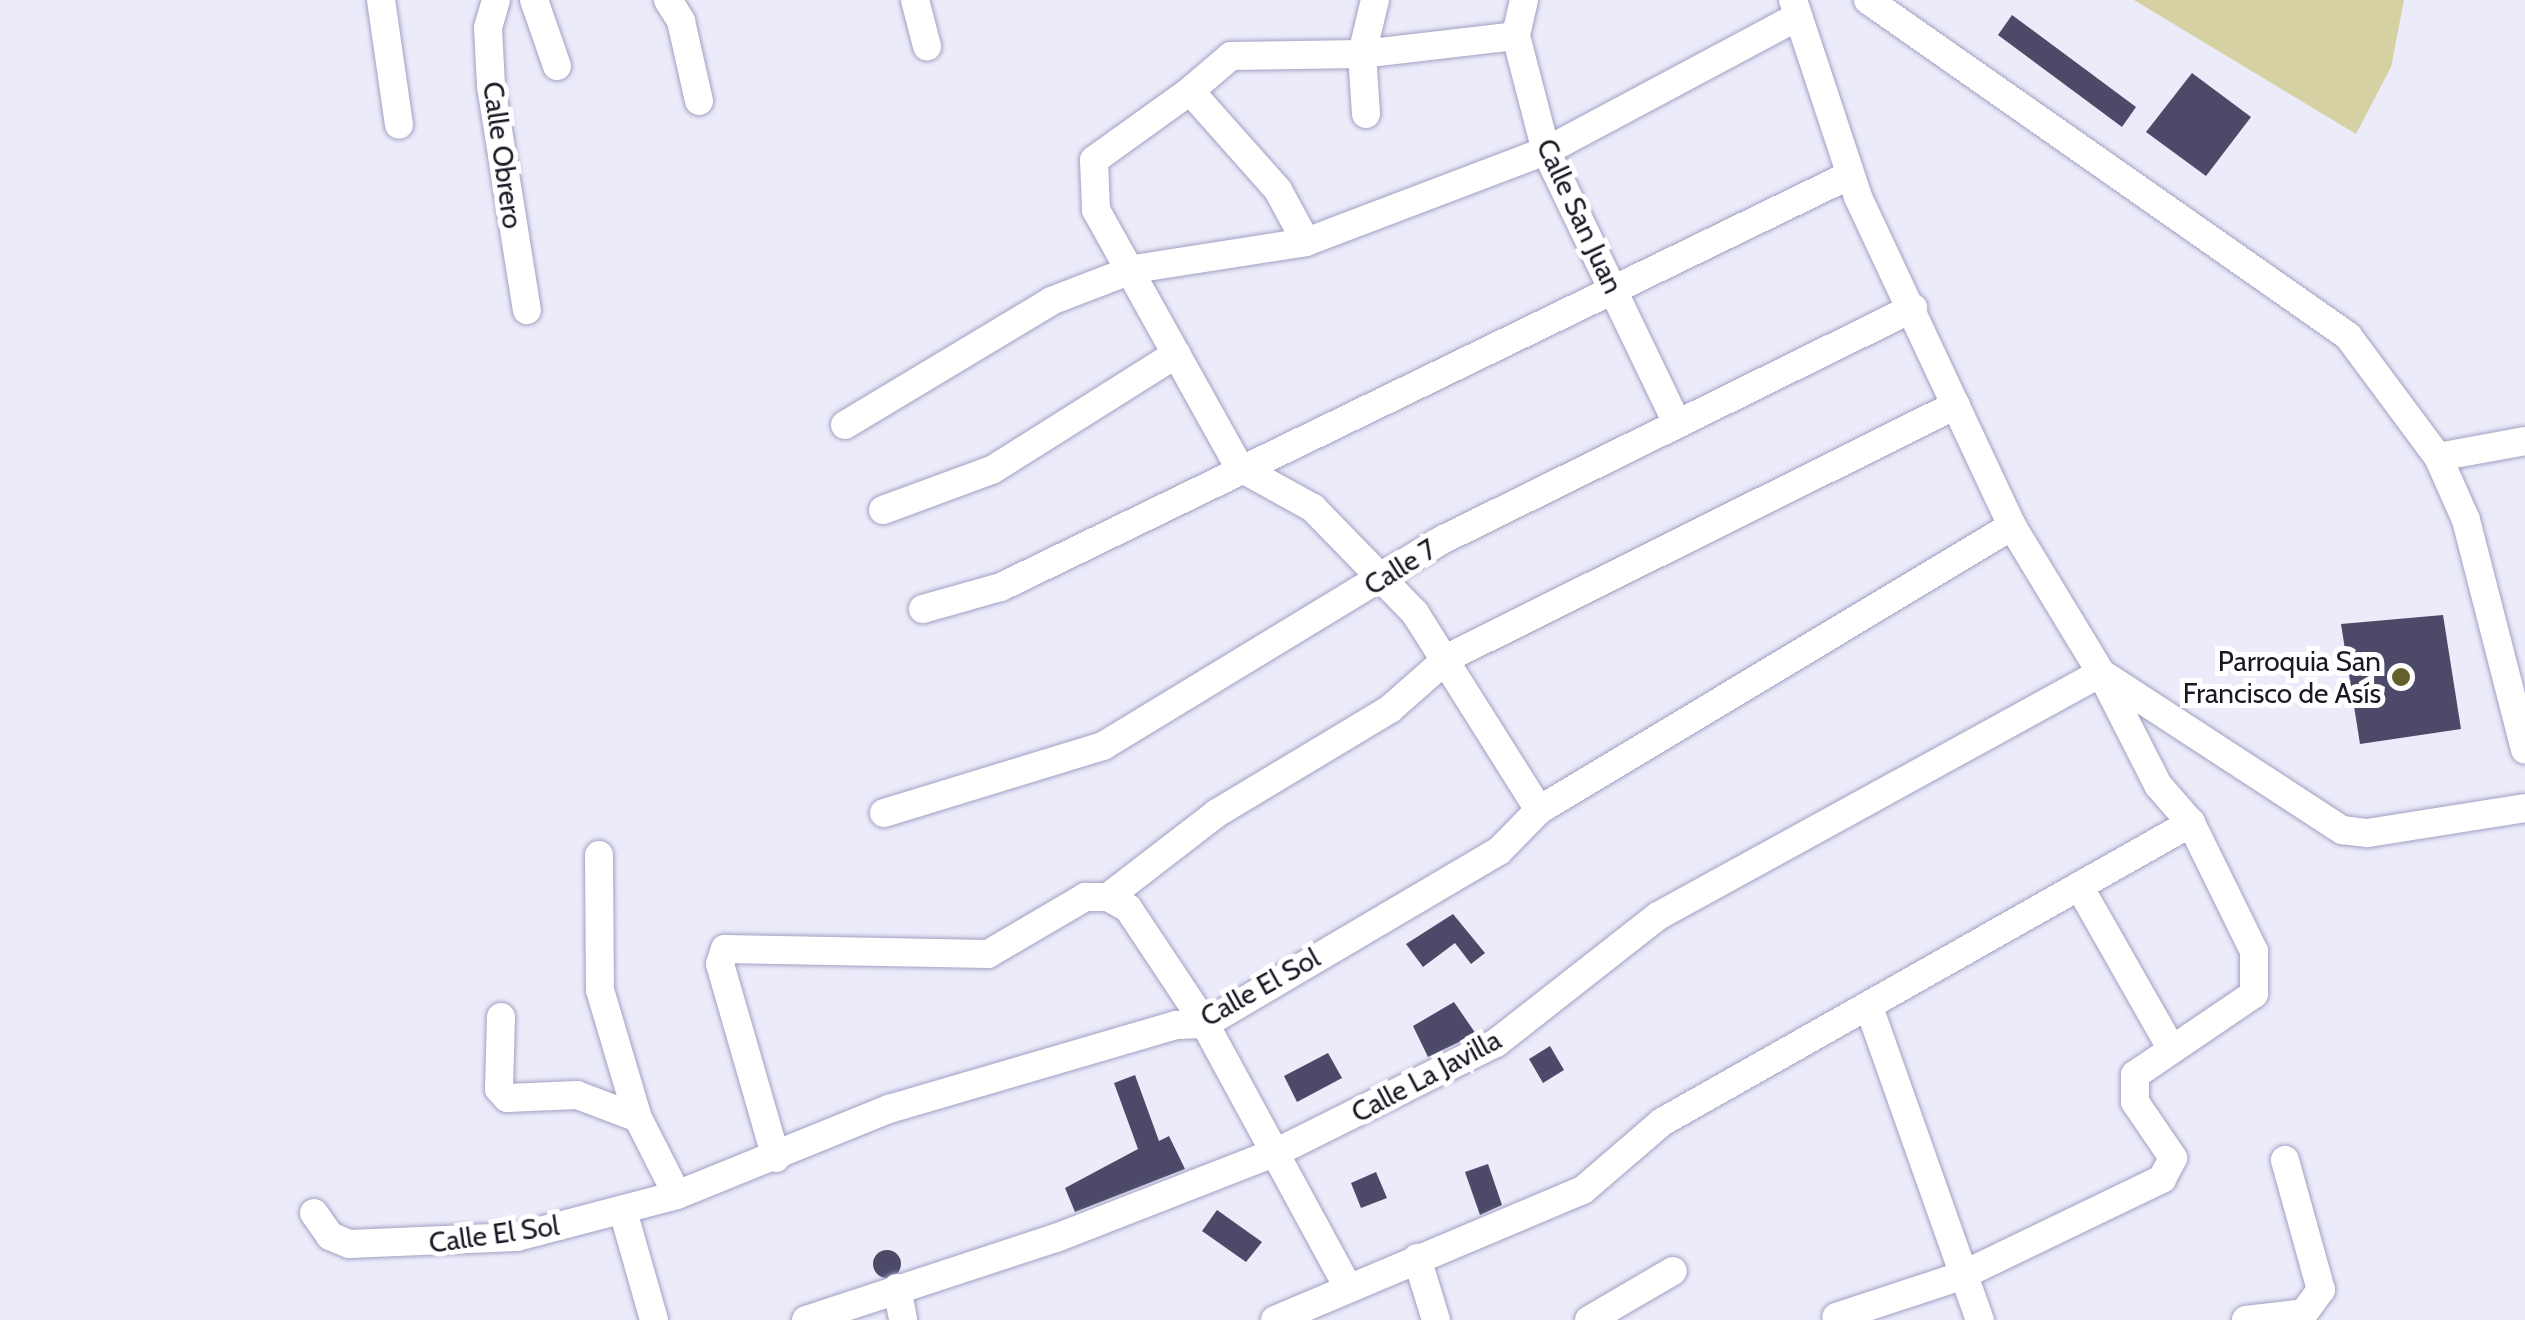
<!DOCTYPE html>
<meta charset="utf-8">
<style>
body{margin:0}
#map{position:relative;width:2525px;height:1320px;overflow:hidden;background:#ebebfa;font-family:Cabin,sans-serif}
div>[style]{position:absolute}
.green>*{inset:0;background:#d5d1a2}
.building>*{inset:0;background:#4c4a68}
.round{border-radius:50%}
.roads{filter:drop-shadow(0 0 2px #a1a0c3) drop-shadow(0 0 2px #a1a0c3)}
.minor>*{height:28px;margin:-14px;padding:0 14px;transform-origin:14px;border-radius:14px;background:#fff}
.dots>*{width:28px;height:28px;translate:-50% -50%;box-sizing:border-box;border:5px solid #fff;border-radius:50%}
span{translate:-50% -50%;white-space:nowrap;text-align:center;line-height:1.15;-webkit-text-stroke:10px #fff;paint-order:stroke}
.street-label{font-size:28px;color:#191926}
.poi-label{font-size:28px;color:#191926}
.right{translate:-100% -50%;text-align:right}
</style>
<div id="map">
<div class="green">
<div style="clip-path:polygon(2134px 0,2404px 0,2391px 67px,2356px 134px)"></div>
</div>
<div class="building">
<div style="clip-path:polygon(2012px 15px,2136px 107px,2122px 127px,1998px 35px)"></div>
<div style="clip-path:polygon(2192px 73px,2251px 117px,2206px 176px,2146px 132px)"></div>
<div style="clip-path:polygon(2443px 615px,2461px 729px,2360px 744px,2341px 624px)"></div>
<div style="clip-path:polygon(1453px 914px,1485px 953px,1471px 964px,1455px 943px,1423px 967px,1406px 944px)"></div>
<div style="clip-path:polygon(1454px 1002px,1476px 1034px,1428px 1057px,1413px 1026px)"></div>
<div style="clip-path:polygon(1550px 1046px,1564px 1070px,1543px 1083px,1529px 1059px)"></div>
<div style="clip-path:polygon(1328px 1053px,1342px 1078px,1297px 1102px,1284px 1076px)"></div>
<div style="clip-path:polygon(1135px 1075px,1159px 1141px,1169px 1136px,1185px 1169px,1075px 1212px,1065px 1188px,1138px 1149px,1114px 1083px)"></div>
<div style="clip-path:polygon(1488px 1164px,1502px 1205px,1480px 1215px,1465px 1172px)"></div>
<div style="clip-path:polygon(1376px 1172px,1387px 1198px,1361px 1208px,1351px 1183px)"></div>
<div style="clip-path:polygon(1217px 1210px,1262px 1242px,1246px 1262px,1202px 1231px)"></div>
<div class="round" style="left:873px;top:1250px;width:28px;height:28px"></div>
</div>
<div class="roads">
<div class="minor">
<div style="left:381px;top:0;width:126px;rotate:81.8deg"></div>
<div style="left:496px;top:0;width:29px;rotate:106deg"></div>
<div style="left:488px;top:28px;width:58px;rotate:87deg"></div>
<div style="left:491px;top:86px;width:227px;rotate:80.9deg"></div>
<div style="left:534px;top:0;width:70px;rotate:70.8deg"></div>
<div style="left:668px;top:0;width:25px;rotate:58deg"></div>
<div style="left:681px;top:21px;width:82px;rotate:77.3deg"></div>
<div style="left:915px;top:0;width:48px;rotate:75.4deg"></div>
<div style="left:1524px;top:0;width:37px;rotate:103deg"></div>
<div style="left:1516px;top:36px;width:119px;rotate:75.4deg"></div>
<div style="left:1546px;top:151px;width:302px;rotate:64.3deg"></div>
<div style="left:1793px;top:0;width:207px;rotate:71.7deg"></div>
<div style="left:1858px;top:197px;width:363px;rotate:64.9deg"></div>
<div style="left:2012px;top:526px;width:172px;rotate:58.8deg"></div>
<div style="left:2101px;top:673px;width:288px;rotate:33.1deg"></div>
<div style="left:2342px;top:830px;width:26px;rotate:7deg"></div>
<div style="left:2368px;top:833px;width:159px;rotate:-9deg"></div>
<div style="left:1868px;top:0;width:586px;rotate:34.99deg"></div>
<div style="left:2348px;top:336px;width:151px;rotate:53.4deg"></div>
<div style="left:2438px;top:457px;width:69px;rotate:66deg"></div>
<div style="left:2466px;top:520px;width:237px;rotate:75.6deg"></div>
<div style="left:1190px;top:91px;width:118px;rotate:144.3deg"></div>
<div style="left:1094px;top:160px;width:50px;rotate:87.7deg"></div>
<div style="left:1096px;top:210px;width:294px;rotate:60.9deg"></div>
<div style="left:1239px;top:467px;width:85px;rotate:29deg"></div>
<div style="left:1313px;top:508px;width:146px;rotate:45.8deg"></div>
<div style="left:1415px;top:613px;width:233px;rotate:57.8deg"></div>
<div style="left:1366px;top:114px;width:60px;rotate:-93.8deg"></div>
<div style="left:1362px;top:54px;width:56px;rotate:-76.5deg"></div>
<div style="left:1306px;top:242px;width:59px;rotate:-118.3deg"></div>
<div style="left:1278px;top:190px;width:132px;rotate:-131.6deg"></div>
<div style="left:1190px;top:91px;width:54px;rotate:-40.5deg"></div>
<div style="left:1231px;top:56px;width:131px;rotate:-0.9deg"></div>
<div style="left:1362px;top:54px;width:155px;rotate:-6.7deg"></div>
<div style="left:845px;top:425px;width:240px;rotate:-31deg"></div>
<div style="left:1051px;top:301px;width:89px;rotate:-21.1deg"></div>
<div style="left:1134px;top:269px;width:174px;rotate:-8.9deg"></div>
<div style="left:1306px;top:242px;width:257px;rotate:-20.8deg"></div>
<div style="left:1546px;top:151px;width:282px;rotate:-28.1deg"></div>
<div style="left:2438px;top:457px;width:88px;rotate:-10.4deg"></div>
<div style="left:883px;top:510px;width:116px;rotate:-20.2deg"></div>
<div style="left:992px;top:470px;width:218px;rotate:-32.2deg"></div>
<div style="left:923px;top:609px;width:81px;rotate:-15.8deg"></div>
<div style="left:1001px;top:587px;width:944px;rotate:-25.89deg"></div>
<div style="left:884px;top:813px;width:229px;rotate:-17deg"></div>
<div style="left:1103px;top:746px;width:399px;rotate:-31.3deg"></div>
<div style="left:1444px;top:539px;width:523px;rotate:-26.22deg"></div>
<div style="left:599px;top:855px;width:135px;rotate:89.6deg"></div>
<div style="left:600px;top:990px;width:134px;rotate:73.5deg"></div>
<div style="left:2079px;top:886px;width:186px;rotate:60.4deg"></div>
<div style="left:1108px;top:897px;width:138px;rotate:-37.6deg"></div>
<div style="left:1217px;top:813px;width:202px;rotate:-31deg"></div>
<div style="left:1390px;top:709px;width:79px;rotate:-41.4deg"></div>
<div style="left:1449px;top:657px;width:566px;rotate:-26.43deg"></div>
<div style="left:1869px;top:1007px;width:332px;rotate:70.5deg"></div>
<div style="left:501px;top:1017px;width:72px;rotate:91.6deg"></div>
<div style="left:499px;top:1089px;width:12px;rotate:48deg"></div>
<div style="left:507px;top:1098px;width:70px;rotate:-2.5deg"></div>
<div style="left:577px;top:1095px;width:65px;rotate:20.7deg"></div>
<div style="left:638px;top:1118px;width:86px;rotate:63.1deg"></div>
<div style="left:776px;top:1158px;width:202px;rotate:-106.1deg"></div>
<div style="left:720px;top:964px;width:16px;rotate:-72deg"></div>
<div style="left:725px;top:949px;width:263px;rotate:1.1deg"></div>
<div style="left:988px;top:954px;width:113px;rotate:-30.4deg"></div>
<div style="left:1085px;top:897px;width:23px"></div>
<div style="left:1108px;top:897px;width:23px;rotate:29deg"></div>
<div style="left:1128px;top:908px;width:139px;rotate:56.4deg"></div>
<div style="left:1205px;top:1024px;width:299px;rotate:61.5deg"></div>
<div style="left:623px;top:1211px;width:113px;rotate:74.1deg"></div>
<div style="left:314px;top:1213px;width:28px;rotate:55deg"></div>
<div style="left:330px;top:1236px;width:21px;rotate:23deg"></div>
<div style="left:349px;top:1244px;width:168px;rotate:-2.4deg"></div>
<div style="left:517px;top:1237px;width:165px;rotate:-14.7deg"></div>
<div style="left:677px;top:1195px;width:229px;rotate:-22.1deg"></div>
<div style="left:889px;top:1109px;width:300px;rotate:-16.3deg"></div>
<div style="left:1177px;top:1025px;width:28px;rotate:-2deg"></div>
<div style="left:1205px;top:1024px;width:341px;rotate:-30.5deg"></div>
<div style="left:1499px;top:851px;width:57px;rotate:-45.7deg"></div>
<div style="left:1539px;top:810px;width:552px;rotate:-30.98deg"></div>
<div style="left:1417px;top:1258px;width:65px;rotate:73deg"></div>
<div style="left:897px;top:1288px;width:33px;rotate:79deg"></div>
<div style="left:806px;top:1320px;width:263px;rotate:-18.2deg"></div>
<div style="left:1056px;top:1238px;width:237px;rotate:-21.3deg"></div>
<div style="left:1277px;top:1152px;width:245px;rotate:-26.5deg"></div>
<div style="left:1496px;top:1043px;width:206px;rotate:-38.1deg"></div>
<div style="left:1658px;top:916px;width:505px;rotate:-28.75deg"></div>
<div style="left:2101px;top:673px;width:126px;rotate:63deg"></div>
<div style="left:2158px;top:785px;width:50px;rotate:49deg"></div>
<div style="left:2191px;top:823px;width:143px;rotate:63.8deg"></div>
<div style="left:2254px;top:951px;width:43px;rotate:90deg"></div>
<div style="left:2254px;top:994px;width:144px;rotate:145.8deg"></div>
<div style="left:2135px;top:1075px;width:27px;rotate:90deg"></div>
<div style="left:2135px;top:1102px;width:68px;rotate:55.8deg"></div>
<div style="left:2173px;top:1158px;width:24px;rotate:118deg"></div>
<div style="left:2162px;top:1179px;width:226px;rotate:154.3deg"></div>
<div style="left:1958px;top:1277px;width:128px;rotate:161.8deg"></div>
<div style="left:1275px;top:1320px;width:334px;rotate:-22.9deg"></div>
<div style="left:1583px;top:1190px;width:104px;rotate:-40.7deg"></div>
<div style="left:1662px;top:1122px;width:608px;rotate:-29.48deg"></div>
<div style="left:1589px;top:1320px;width:97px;rotate:-30.3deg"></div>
<div style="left:2246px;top:1320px;width:58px;rotate:-6.9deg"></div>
<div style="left:2304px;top:1313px;width:29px;rotate:-54deg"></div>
<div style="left:2321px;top:1290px;width:135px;rotate:-105.5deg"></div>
</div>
</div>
<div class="dots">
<div style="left:2401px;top:677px;background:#64602c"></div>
</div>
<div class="street-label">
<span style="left:503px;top:155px;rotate:82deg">Calle Obrero</span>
<span style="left:1580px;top:216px;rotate:65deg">Calle San Juan</span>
<span style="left:1400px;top:567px;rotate:-32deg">Calle 7</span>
<span style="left:1260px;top:987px;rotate:-29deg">Calle El Sol</span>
<span style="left:1426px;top:1076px;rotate:-28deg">Calle La Javilla</span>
<span style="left:494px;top:1234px;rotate:-8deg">Calle El Sol</span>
</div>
<div class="poi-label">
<span class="right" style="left:2381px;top:677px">Parroquia San<br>Francisco de Asís</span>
</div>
</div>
